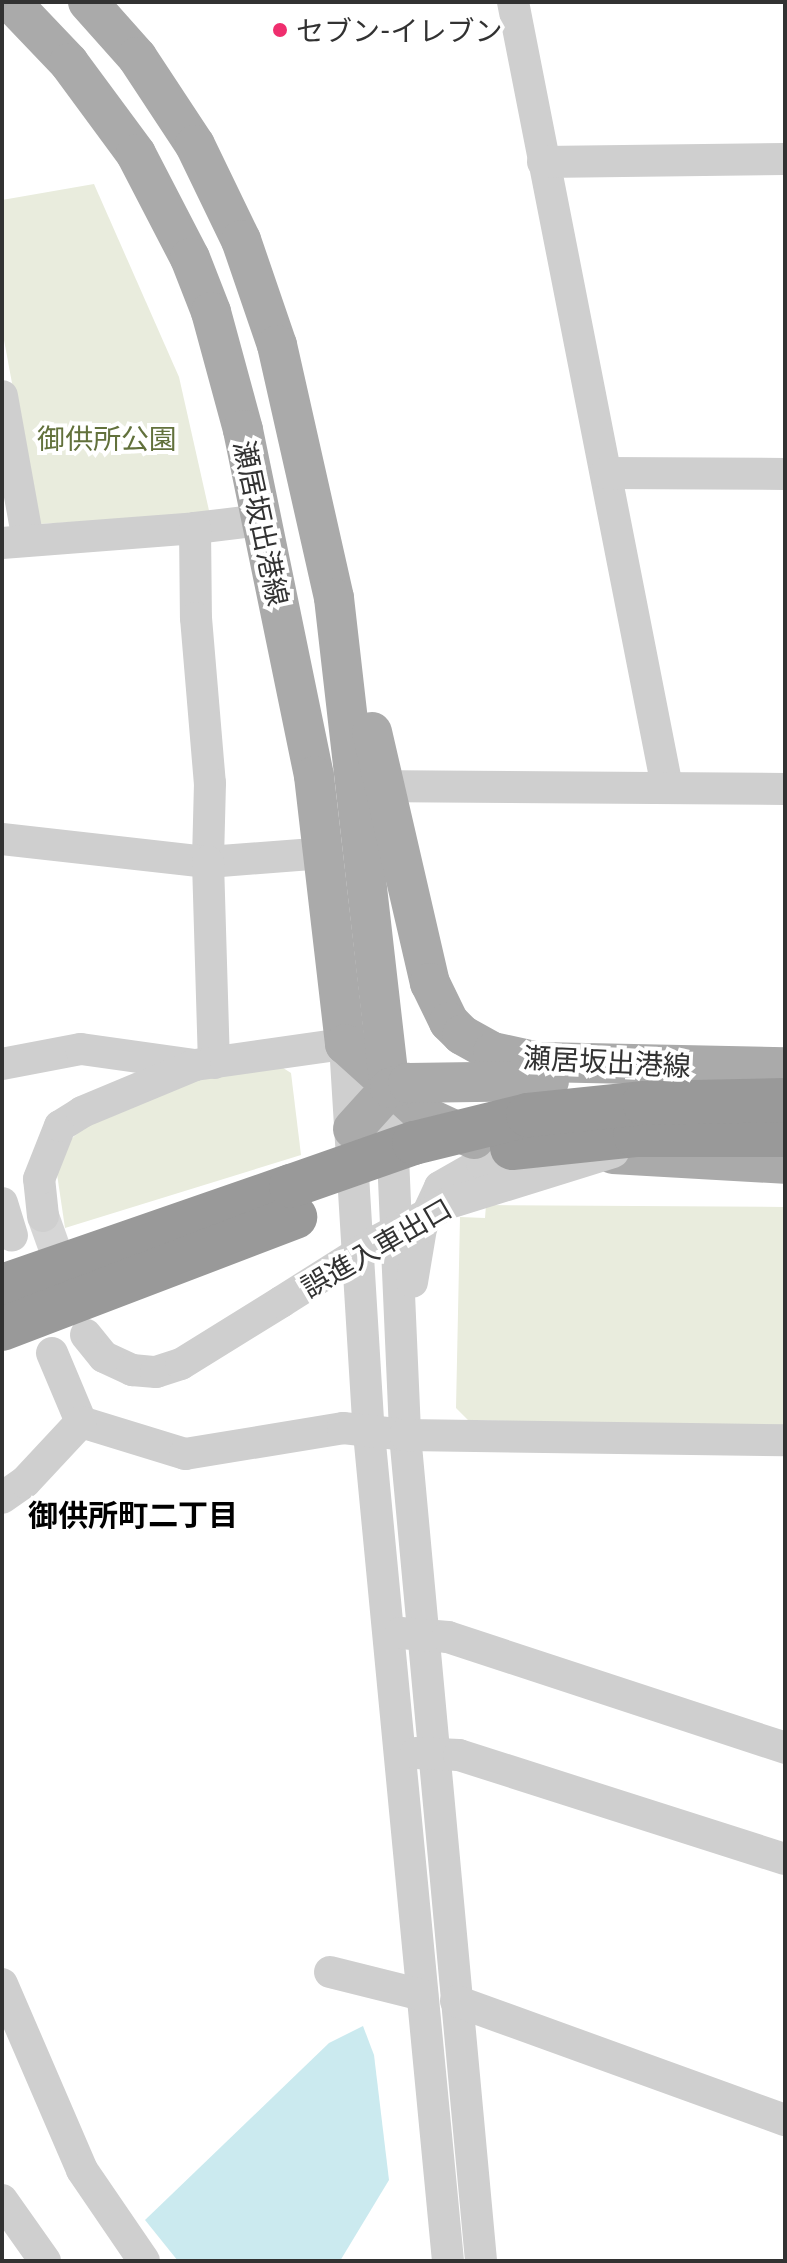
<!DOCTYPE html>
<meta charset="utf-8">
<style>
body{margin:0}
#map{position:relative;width:787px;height:2263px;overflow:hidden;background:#fff;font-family:Lato,"Noto Sans JP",sans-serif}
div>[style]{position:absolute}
.green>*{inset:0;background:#e9ecdd}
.water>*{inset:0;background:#cbeaef}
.minor-tunnel>*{height:32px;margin-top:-16px;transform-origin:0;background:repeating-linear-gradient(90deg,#d6d6d6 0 32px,transparent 0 48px)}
.minor>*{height:32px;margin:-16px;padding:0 16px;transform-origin:16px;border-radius:16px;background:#cfcfcf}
.major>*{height:40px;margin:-20px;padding:0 20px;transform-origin:20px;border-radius:20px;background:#aaa}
.highway>*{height:44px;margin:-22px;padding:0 22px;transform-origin:22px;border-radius:22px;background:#999}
.minor-bridge>*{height:32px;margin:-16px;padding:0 16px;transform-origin:16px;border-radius:16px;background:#cfcfcf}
.highway-bridge>*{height:44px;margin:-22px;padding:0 22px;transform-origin:22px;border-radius:22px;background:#999}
.dots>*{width:22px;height:22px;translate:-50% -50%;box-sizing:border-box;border:4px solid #fff;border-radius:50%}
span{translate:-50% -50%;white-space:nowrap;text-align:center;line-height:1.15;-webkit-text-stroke:8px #fff;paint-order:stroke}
.poi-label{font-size:28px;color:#323232}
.left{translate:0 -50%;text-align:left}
.park-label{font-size:28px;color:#62713c}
.street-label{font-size:28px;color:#323232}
.neighbourhood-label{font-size:30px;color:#000;font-weight:700}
.frame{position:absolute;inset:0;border:4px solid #323232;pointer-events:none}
</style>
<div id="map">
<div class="green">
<div style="clip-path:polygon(94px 184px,179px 377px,210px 515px,38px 524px,2px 329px,2px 200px)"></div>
<div style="clip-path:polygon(277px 1064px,291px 1073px,301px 1155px,65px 1228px,57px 1174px,68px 1142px,91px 1121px,196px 1080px)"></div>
<div style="clip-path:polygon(486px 1205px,785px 1207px,785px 1428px,468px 1420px,456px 1408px,460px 1217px,485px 1218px)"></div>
</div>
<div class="water">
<div style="clip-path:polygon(363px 2026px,374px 2055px,389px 2180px,340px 2261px,178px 2261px,145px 2220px,329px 2043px)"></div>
</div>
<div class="minor-tunnel">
<div style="left:43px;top:1216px;width:71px;rotate:70.3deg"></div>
</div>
<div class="minor">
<div style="left:513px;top:2px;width:800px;rotate:78.9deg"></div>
<div style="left:543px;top:162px;width:242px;rotate:-0.7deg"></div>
<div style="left:2px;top:396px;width:146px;rotate:79.8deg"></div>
<div style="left:606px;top:473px;width:179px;rotate:0.3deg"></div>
<div style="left:195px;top:528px;width:67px;rotate:-6.8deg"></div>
<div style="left:2px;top:543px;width:194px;rotate:-4.4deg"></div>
<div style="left:195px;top:528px;width:90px;rotate:89.4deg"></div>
<div style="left:196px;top:618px;width:166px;rotate:85.2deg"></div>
<div style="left:210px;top:783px;width:79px;rotate:91.5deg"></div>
<div style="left:208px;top:862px;width:116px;rotate:-4.4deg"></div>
<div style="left:362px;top:786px;width:423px;rotate:0.4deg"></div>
<div style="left:2px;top:839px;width:207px;rotate:6.4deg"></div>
<div style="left:208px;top:862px;width:201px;rotate:88.3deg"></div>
<div style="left:345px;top:1044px;width:390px;rotate:86.5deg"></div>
<div style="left:369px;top:1433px;width:832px;rotate:84.55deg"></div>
<div style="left:2px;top:1064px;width:80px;rotate:-10.8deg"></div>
<div style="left:81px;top:1049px;width:115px;rotate:8deg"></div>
<div style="left:195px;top:1065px;width:170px;rotate:-8.1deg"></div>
<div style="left:390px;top:1088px;width:347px;rotate:87.5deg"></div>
<div style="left:405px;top:1435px;width:829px;rotate:84.74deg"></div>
<div style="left:2px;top:1203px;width:34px;rotate:73deg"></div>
<div style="left:43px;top:1216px;width:37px;rotate:-96deg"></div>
<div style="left:39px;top:1179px;width:57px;rotate:-68.4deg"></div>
<div style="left:60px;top:1126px;width:26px;rotate:-32deg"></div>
<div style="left:82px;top:1112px;width:122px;rotate:-22.6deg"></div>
<div style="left:412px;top:1282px;width:55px;rotate:-80.5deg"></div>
<div style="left:421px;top:1228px;width:45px;rotate:-65.1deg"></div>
<div style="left:440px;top:1187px;width:48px;rotate:-29.7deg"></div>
<div style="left:482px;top:1163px;width:56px;rotate:-10.3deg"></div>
<div style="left:86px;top:1335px;width:28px;rotate:51deg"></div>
<div style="left:104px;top:1357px;width:31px;rotate:25deg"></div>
<div style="left:132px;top:1370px;width:24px;rotate:5deg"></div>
<div style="left:156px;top:1372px;width:26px;rotate:-18deg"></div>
<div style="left:181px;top:1364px;width:118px;rotate:-31.8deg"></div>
<div style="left:52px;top:1353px;width:75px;rotate:67.2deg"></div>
<div style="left:81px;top:1422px;width:109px;rotate:17.1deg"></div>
<div style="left:185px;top:1454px;width:160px;rotate:-9.3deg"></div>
<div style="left:343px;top:1428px;width:62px;rotate:6.4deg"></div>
<div style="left:405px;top:1435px;width:380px;rotate:0.8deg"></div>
<div style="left:2px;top:1498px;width:28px;rotate:-35deg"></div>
<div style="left:25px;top:1482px;width:82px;rotate:-47deg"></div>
<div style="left:401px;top:1633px;width:47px;rotate:4.9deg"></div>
<div style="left:448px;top:1637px;width:355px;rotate:18.2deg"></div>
<div style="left:416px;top:1753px;width:43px;rotate:2.7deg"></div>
<div style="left:459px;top:1755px;width:342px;rotate:17.7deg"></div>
<div style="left:330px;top:1972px;width:95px;rotate:14deg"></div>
<div style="left:2px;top:1984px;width:202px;rotate:66.7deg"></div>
<div style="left:82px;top:2170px;width:110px;rotate:55.7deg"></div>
<div style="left:456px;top:2001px;width:350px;rotate:19.9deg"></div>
<div style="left:2px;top:2200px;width:75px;rotate:54.8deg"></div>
</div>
<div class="major">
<div style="left:11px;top:2px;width:84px;rotate:46.4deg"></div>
<div style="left:69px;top:63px;width:113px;rotate:53.6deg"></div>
<div style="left:136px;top:154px;width:117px;rotate:62.6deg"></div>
<div style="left:190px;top:258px;width:58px;rotate:68.7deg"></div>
<div style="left:211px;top:312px;width:122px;rotate:74.8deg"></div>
<div style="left:243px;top:430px;width:353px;rotate:78.4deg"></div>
<div style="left:314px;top:776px;width:270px;rotate:83.4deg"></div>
<div style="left:345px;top:1044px;width:109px;rotate:42deg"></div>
<div style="left:426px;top:1117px;width:53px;rotate:24.6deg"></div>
<div style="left:88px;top:2px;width:74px;rotate:48.3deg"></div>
<div style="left:137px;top:57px;width:105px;rotate:56.6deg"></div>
<div style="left:195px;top:145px;width:106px;rotate:64.2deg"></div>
<div style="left:241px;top:240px;width:111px;rotate:71.1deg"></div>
<div style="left:277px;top:345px;width:259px;rotate:77.3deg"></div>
<div style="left:334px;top:598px;width:493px;rotate:83.5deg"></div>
<div style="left:372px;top:732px;width:258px;rotate:77deg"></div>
<div style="left:430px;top:983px;width:43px;rotate:64deg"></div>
<div style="left:449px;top:1022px;width:18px;rotate:45deg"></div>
<div style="left:462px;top:1035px;width:35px;rotate:29deg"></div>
<div style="left:493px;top:1052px;width:47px;rotate:12.3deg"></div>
<div style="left:539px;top:1062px;width:246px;rotate:1.2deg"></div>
<div style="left:353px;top:1129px;width:55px;rotate:-47.9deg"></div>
<div style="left:390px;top:1088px;width:19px;rotate:-16deg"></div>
<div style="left:408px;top:1083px;width:141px;rotate:-0.8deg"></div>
<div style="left:613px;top:1154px;width:172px;rotate:3.3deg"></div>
</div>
<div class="highway">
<div style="left:2px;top:1286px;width:306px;rotate:-19.1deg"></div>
<div style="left:2px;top:1329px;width:314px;rotate:-20.9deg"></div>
</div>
<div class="minor-bridge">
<div style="left:281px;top:1302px;width:116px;rotate:-32.3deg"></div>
<div style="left:379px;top:1240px;width:79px;rotate:-27.9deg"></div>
<div style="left:449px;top:1203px;width:172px;rotate:-17.3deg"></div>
</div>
<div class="highway-bridge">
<div style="left:512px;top:1148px;width:124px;rotate:-6deg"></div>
<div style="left:635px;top:1135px;width:150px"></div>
<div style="left:291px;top:1186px;width:130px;rotate:-19.3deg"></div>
<div style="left:414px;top:1143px;width:117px;rotate:-13.8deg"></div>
<div style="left:528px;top:1115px;width:117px;rotate:-5.9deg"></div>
<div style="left:644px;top:1103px;width:141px;rotate:-1.2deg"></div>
</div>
<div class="dots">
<div style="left:280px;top:30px;background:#ef2e6e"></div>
</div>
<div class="poi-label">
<span class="left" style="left:296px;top:30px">セブン-イレブン</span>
</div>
<div class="park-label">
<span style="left:107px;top:438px">御供所公園</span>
</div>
<div class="street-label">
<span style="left:262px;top:523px;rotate:78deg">瀬居坂出港線</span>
<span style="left:607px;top:1061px;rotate:3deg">瀬居坂出港線</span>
<span style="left:376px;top:1247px;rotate:-30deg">誤進入車出口</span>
</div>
<div class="neighbourhood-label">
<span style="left:133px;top:1514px">御供所町二丁目</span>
</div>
<div class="frame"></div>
</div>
